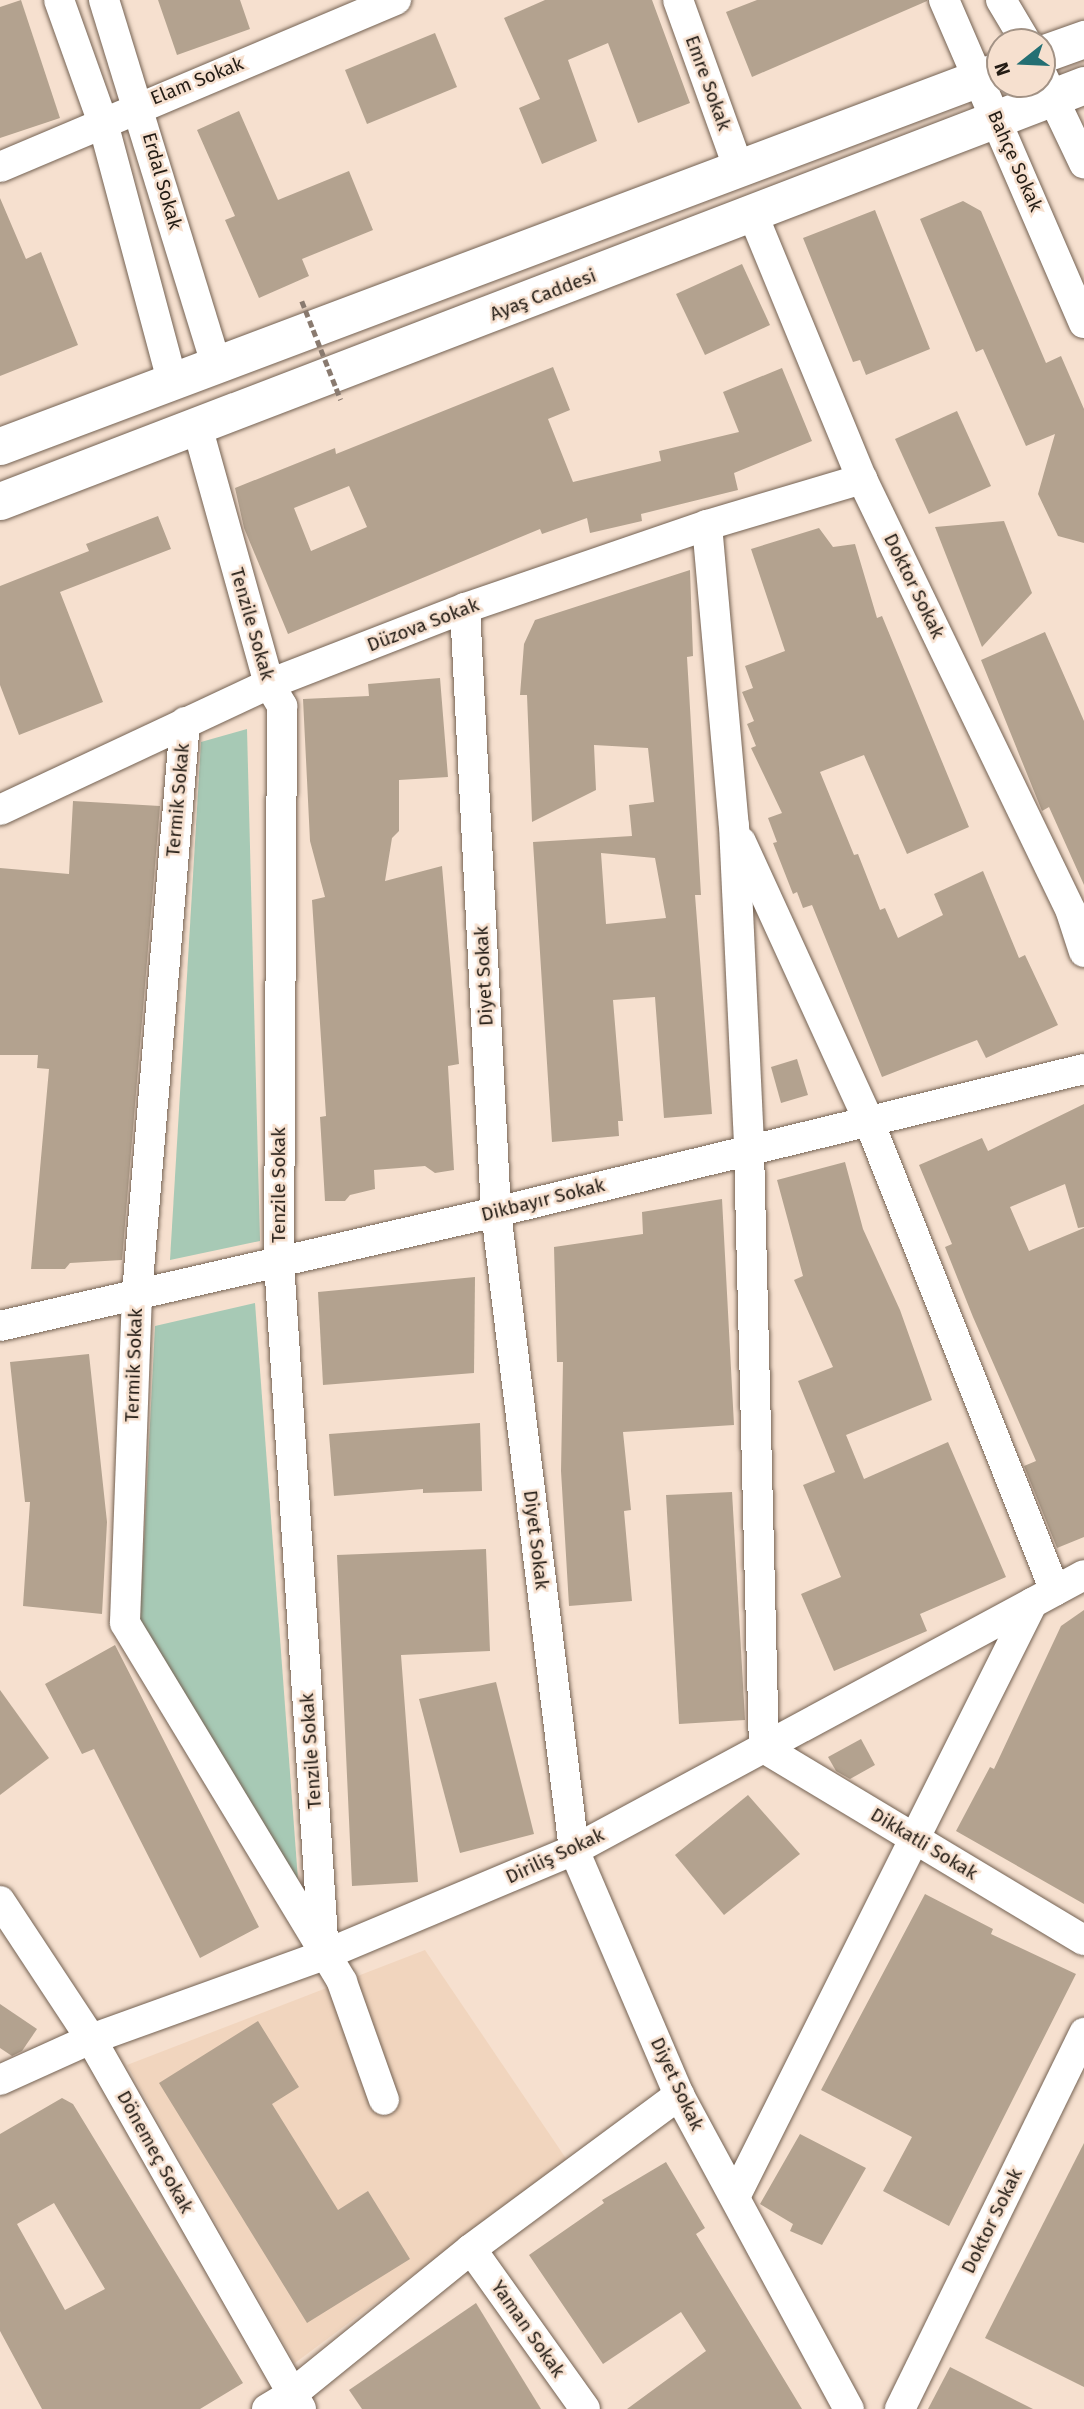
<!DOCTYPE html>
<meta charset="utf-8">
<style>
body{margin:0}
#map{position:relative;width:1084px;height:2409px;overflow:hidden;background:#f6e0cf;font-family:"Fira Sans",sans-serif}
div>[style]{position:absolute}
.built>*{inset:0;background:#f1d5be}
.green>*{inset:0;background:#a7c9b5}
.building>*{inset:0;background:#b3a28f}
.roads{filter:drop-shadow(0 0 2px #746253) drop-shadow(0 0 2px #746253)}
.minor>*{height:30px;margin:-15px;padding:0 15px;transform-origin:15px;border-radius:15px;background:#fff}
.major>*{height:37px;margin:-18.5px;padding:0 18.5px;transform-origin:18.5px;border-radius:18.5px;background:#fff}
.path-bridge>*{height:4.5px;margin-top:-2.25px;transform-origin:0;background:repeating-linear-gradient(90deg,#897a6f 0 7px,transparent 0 10.5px)}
span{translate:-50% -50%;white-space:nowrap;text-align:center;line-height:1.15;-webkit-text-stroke:5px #f6e0cf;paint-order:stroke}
.street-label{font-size:19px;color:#231c15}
.north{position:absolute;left:986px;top:28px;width:70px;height:70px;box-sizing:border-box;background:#f6e0cf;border:2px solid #a29285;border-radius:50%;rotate:252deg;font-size:19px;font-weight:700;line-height:28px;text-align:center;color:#231c15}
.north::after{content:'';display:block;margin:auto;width:24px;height:32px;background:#246f73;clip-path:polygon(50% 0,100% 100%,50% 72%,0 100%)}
</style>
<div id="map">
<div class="built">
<div style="clip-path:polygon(425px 1950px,567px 2160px,295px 2363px,127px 2065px)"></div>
</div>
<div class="green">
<div style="clip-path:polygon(247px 729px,260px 1241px,170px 1260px,201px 742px)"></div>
<div style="clip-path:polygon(255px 1303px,298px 1880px,140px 1621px,155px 1326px)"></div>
</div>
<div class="building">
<div style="clip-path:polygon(21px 0,60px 118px,0 138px,0 7px)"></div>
<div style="clip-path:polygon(158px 0,240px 0,250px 29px,177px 55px)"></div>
<div style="clip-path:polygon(545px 0,652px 0,690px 103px,638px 123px,608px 43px,568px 60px,597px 141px,542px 164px,519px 108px,540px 99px,504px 18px)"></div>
<div style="clip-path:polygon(757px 0,927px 0,927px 1px,752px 77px,726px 12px)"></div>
<div style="clip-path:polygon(435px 33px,457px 87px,367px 124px,345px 70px)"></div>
<div style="clip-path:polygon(239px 111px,278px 200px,349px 171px,373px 230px,302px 259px,309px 276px,259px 298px,225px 220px,235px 216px,197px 130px)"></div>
<div style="clip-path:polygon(0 198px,26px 259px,41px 252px,78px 345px,0 376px)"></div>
<div style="clip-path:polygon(963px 201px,981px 211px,1046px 363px,1061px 356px,1084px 409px,1084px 543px,1058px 536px,1038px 494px,1055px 434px,1026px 446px,983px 349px,976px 352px,920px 219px)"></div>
<div style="clip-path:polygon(875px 210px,930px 349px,866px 375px,860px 360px,853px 362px,803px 238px)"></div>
<div style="clip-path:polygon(742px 264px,770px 325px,705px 355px,676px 294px)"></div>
<div style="clip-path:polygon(evenodd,553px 367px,570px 410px,548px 419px,573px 482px,661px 461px,659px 451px,739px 432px,723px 392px,782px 368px,812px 441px,734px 473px,738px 490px,641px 514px,642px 521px,590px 533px,587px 518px,542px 534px,540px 529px,288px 634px,244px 528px,235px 488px,335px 448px,336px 454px,553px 367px,349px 486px,367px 527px,311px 551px,294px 508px,349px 486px)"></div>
<div style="clip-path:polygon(957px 411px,991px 486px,929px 514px,895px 439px)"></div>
<div style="clip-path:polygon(158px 516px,171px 549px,60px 592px,103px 702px,19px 735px,0 685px,0 586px,89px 551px,86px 544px)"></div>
<div style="clip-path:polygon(1004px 521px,1032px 593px,982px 647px,935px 527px)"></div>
<div style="clip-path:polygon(819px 528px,833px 547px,855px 544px,877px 618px,882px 616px,969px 827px,907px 854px,864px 755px,820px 772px,854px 855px,858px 854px,880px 910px,885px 908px,898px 938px,943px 915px,934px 894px,983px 871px,1019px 958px,1025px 955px,1058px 1025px,986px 1058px,977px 1040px,882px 1077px,812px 905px,803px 908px,797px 892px,793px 894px,773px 843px,777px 842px,768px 818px,782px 813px,751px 748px,756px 746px,747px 724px,754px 721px,742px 692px,753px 688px,745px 666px,785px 651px,751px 549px)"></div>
<div style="clip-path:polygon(evenodd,690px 570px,693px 656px,687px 657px,701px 895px,695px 895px,712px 1114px,664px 1118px,655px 997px,613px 1000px,623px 1121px,618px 1121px,619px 1136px,552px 1142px,533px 842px,632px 836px,629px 805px,654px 802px,648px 748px,594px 745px,596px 790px,532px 822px,527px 695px,520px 695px,524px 644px,535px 620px,690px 570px,601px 853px,655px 858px,666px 918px,606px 924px,601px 853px)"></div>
<div style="clip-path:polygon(1045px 632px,1084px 721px,1084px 885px,1049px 807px,1042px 811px,981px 660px)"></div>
<div style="clip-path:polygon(440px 678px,448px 777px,399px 780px,399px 831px,392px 838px,385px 881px,442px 866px,459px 1064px,448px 1066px,454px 1170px,435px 1173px,425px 1166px,374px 1170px,375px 1189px,350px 1195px,345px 1201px,325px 1201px,320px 1117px,326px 1116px,312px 900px,325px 897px,310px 841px,303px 699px,369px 696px,368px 684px)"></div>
<div style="clip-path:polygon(73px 801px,160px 806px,122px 1260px,70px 1263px,65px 1269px,31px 1269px,49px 1069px,37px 1068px,38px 1055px,0 1055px,0 868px,69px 874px)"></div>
<div style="clip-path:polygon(797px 1059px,808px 1095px,781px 1103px,771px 1067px)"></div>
<div style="clip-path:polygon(1084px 1104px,1084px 1227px,1078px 1228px,1065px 1184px,1010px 1207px,1029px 1251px,1084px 1228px,1084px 1537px,1057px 1548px,1024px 1466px,1036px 1461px,973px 1317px,945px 1247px,952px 1244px,919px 1165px,982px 1138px,988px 1151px)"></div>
<div style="clip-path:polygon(845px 1162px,863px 1229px,900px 1310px,932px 1400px,846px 1435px,864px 1479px,948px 1442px,1006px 1577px,920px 1614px,927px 1631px,834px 1671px,801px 1594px,841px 1577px,803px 1485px,835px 1472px,798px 1381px,833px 1367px,794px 1280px,803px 1276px,777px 1180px)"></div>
<div style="clip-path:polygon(722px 1199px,734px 1425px,623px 1432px,631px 1510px,624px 1511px,632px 1601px,569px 1606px,561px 1471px,563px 1362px,557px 1362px,554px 1247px,643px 1234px,642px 1212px)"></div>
<div style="clip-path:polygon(475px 1277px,474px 1373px,323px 1385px,318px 1292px)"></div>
<div style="clip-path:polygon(89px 1354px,107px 1522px,102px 1614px,23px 1606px,30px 1502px,25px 1502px,10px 1362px)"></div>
<div style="clip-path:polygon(480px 1423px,482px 1491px,423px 1493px,423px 1489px,334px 1496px,329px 1434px)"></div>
<div style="clip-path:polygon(732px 1492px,745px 1720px,679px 1724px,666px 1495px)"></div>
<div style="clip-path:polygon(486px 1549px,490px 1651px,401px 1655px,418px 1882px,352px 1886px,337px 1555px)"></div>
<div style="clip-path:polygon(1084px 1610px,1084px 1904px,956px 1831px,990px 1767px,994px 1769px,1061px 1626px)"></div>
<div style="clip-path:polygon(115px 1645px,259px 1927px,200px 1958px,94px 1749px,82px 1754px,45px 1684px)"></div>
<div style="clip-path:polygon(496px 1682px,534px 1834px,460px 1853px,419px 1699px)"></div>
<div style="clip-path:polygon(0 1690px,49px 1758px,0 1795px)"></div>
<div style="clip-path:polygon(861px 1739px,875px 1765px,850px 1779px,836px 1771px,828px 1757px)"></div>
<div style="clip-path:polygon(748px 1795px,800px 1854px,724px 1915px,675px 1855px)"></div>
<div style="clip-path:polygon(925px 1894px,993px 1929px,991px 1934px,1076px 1974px,949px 2226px,883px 2191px,912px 2137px,821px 2090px)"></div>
<div style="clip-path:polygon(0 2004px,37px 2029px,22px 2051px,12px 2056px,0 2048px)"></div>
<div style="clip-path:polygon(258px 2021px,299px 2087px,272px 2104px,338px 2210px,368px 2191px,410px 2259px,307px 2323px,159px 2083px)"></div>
<div style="clip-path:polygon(evenodd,62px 2098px,73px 2104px,243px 2383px,200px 2409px,42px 2409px,0 2331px,0 2134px,62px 2098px,54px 2203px,105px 2289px,65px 2310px,17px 2224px,54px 2203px)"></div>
<div style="clip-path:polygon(800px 2134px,866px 2168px,822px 2245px,790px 2231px,793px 2224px,760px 2204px)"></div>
<div style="clip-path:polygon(1084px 2143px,1084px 2387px,985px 2338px)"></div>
<div style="clip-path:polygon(666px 2162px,705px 2228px,696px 2234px,802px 2409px,627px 2409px,706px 2351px,681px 2312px,603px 2364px,529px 2255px,604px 2203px,602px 2200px)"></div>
<div style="clip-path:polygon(476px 2303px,541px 2409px,362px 2409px,349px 2390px)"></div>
<div style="clip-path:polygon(950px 2367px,964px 2374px,1033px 2409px,928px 2409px)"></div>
</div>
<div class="roads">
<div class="minor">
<div style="left:59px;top:0;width:131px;rotate:70.3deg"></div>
<div style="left:103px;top:123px;width:267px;rotate:75deg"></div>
<div style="left:104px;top:0;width:381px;rotate:72.9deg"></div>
<div style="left:678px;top:0;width:177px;rotate:70.2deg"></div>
<div style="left:944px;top:0;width:352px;rotate:66.6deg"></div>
<div style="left:1001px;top:0;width:49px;rotate:59.2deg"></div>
<div style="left:1042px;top:75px;width:98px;rotate:64.5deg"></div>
<div style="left:0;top:167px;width:430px;rotate:-22.9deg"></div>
<div style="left:753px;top:215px;width:286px;rotate:67.6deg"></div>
<div style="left:862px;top:479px;width:481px;rotate:64.2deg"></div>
<div style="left:1071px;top:912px;width:42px;rotate:72deg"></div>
<div style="left:197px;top:426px;width:268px;rotate:74.4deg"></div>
<div style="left:269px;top:684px;width:26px;rotate:59deg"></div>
<div style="left:282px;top:706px;width:556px;rotate:90.31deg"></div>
<div style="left:279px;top:1262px;width:694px;rotate:86.28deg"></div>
<div style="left:707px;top:525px;width:302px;rotate:84.9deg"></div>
<div style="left:734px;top:826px;width:323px;rotate:87.3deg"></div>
<div style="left:749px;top:1149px;width:599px;rotate:88.57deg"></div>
<div style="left:764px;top:1748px;width:373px;rotate:31deg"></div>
<div style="left:465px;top:608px;width:605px;rotate:87.06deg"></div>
<div style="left:496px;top:1212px;width:643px;rotate:83.03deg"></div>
<div style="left:574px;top:1850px;width:267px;rotate:66.8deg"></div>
<div style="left:679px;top:2095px;width:357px;rotate:61.6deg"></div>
<div style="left:185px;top:722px;width:574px;rotate:94.8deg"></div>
<div style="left:137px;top:1294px;width:329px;rotate:92.1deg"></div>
<div style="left:125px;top:1623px;width:419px;rotate:58.8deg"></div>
<div style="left:342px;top:1982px;width:125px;rotate:70.4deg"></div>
<div style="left:0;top:810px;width:297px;rotate:-25.1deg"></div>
<div style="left:269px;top:684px;width:210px;rotate:-21.2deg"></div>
<div style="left:465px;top:608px;width:256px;rotate:-18.9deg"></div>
<div style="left:707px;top:525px;width:162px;rotate:-16.5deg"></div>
<div style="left:741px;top:842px;width:310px;rotate:65.4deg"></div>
<div style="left:870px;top:1124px;width:502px;rotate:68.39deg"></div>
<div style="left:0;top:1326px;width:509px;rotate:-12.94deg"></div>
<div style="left:496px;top:1212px;width:605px;rotate:-13.67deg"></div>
<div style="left:0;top:1901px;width:165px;rotate:56.6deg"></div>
<div style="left:91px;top:2039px;width:425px;rotate:60.4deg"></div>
<div style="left:0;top:2080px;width:100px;rotate:-24.3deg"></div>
<div style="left:91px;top:2039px;width:248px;rotate:-19.8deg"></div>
<div style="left:324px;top:1955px;width:271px;rotate:-22.8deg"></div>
<div style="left:574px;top:1850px;width:579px;rotate:-28.33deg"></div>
<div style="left:735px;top:2197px;width:665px;rotate:-63.4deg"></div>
<div style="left:471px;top:2249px;width:196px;rotate:54.5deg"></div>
<div style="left:267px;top:2409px;width:29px;rotate:-31deg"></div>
<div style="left:292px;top:2394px;width:230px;rotate:-39deg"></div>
<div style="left:471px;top:2249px;width:259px;rotate:-36.5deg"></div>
<div style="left:900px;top:2409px;width:419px;rotate:-63.9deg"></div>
</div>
<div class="major">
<div style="left:1042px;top:54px;width:45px;rotate:-19.7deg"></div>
<div style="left:0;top:446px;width:1068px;rotate:-20.61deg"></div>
<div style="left:0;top:501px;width:1161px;rotate:-20.99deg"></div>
</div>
</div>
<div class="path-bridge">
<div style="left:302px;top:301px;width:106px;rotate:68.5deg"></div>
</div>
<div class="street-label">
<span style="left:197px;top:81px;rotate:-22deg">Elam Sokak</span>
<span style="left:708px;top:83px;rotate:70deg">Emre Sokak</span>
<span style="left:1015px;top:161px;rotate:66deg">Bahçe Sokak</span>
<span style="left:162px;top:181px;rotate:74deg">Erdal Sokak</span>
<span style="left:543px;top:295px;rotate:-21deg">Ayaş Caddesi</span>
<span style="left:914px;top:586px;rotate:64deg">Doktor Sokak</span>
<span style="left:252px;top:624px;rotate:74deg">Tenzile Sokak</span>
<span style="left:423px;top:625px;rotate:-21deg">Düzova Sokak</span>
<span style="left:178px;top:800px;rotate:-85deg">Termik Sokak</span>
<span style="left:484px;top:976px;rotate:-93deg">Diyet Sokak</span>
<span style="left:279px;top:1185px;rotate:-90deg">Tenzile Sokak</span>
<span style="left:543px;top:1200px;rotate:-14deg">Dikbayır Sokak</span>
<span style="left:134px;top:1365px;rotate:-88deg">Termik Sokak</span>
<span style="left:536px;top:1540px;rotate:83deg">Diyet Sokak</span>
<span style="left:311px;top:1751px;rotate:-94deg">Tenzile Sokak</span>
<span style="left:924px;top:1844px;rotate:31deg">Dikkatli Sokak</span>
<span style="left:555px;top:1856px;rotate:-25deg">Diriliş Sokak</span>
<span style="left:677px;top:2084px;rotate:65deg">Diyet Sokak</span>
<span style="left:155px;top:2152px;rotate:61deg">Dönemeç Sokak</span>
<span style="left:992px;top:2221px;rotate:-64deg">Doktor Sokak</span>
<span style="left:528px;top:2329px;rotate:55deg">Yaman Sokak</span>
</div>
<div class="north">N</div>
</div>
